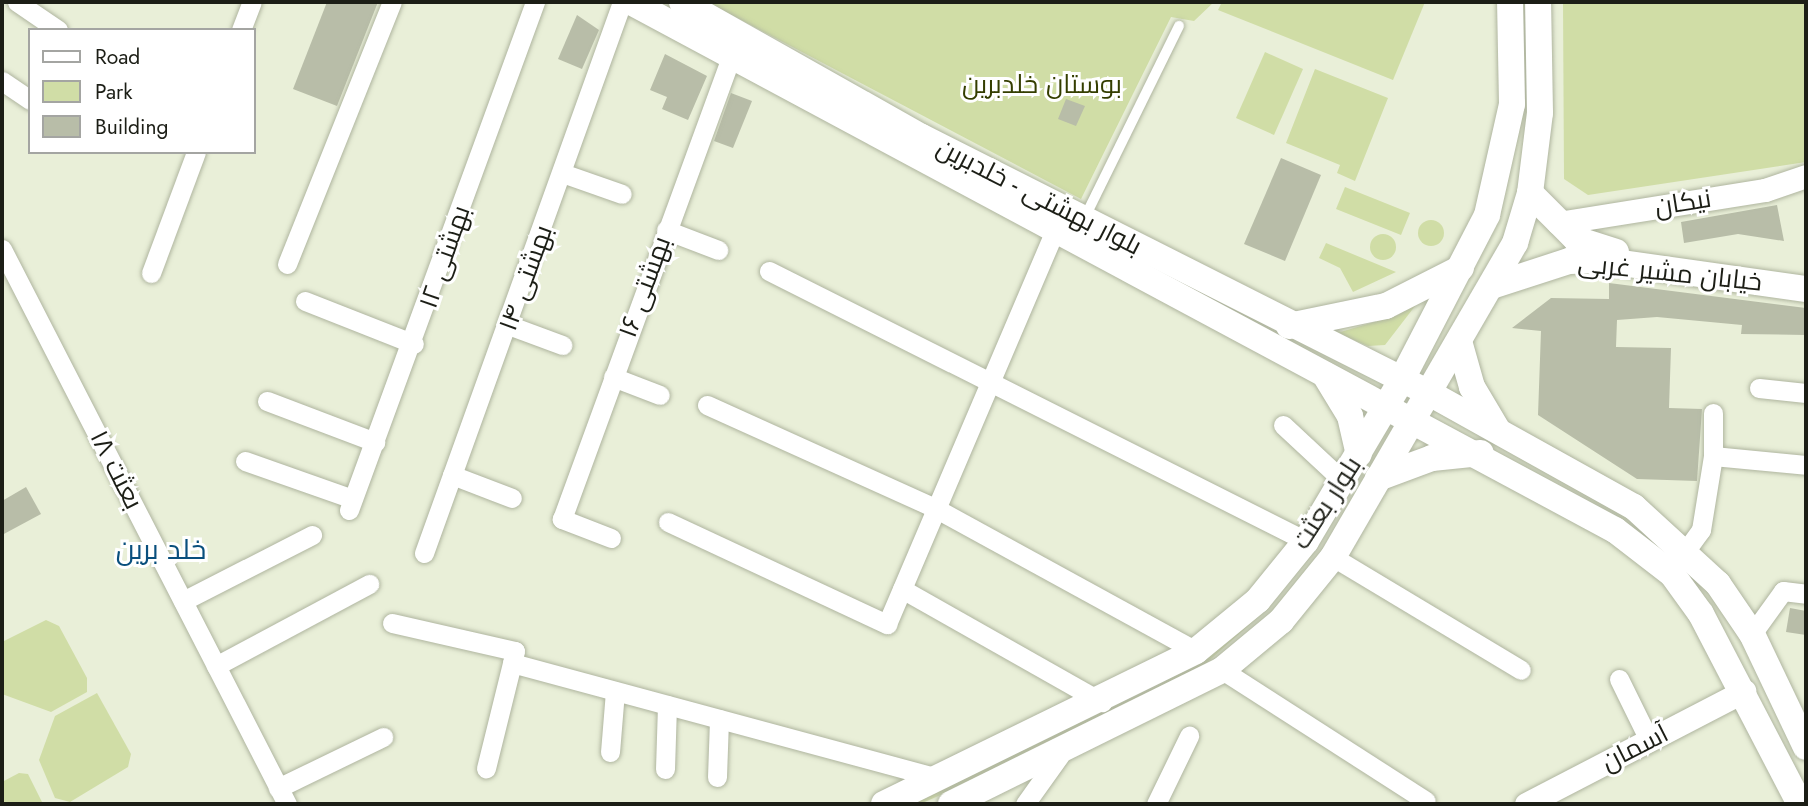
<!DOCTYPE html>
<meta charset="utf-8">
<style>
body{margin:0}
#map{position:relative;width:1808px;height:806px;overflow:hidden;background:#e9efd8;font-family:Jost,Cairo,sans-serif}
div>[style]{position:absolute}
.green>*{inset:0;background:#d0dda6}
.round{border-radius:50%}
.building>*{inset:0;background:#b8bda8}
.roads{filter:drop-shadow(0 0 2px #afb59f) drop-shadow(0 0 2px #afb59f)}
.service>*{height:10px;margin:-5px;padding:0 5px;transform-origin:5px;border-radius:5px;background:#fff}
.minor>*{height:19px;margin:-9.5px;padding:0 9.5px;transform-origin:9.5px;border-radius:9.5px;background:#fff}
.tertiary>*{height:23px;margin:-11.5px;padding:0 11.5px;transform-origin:11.5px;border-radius:11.5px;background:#fff}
.secondary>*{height:26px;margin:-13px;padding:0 13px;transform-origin:13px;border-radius:13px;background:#fff}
span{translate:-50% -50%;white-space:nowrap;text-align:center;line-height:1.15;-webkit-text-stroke:6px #fff;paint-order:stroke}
.park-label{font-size:26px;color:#343e00}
.street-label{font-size:26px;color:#1c1e16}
.neighbourhood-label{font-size:28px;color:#094f7d}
.frame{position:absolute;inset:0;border:4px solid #1c1e16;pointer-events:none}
.legend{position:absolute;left:28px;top:28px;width:228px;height:126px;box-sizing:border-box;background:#fff;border:2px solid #a4a5a2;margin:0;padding:9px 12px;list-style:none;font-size:21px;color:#1c1e16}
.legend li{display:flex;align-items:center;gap:14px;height:35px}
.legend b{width:35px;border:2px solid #a4a5a2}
</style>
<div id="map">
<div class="green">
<div style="clip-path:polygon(707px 2px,1214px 2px,1194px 21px,1171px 17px,1081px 199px)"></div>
<div style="clip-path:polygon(1222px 2px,1425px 2px,1393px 80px,1218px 10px)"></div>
<div style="clip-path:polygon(1563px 2px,1806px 2px,1806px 162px,1588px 195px,1564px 179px)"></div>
<div style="clip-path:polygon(1265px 52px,1303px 69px,1274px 135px,1236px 118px)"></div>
<div style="clip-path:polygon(1315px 69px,1388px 98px,1355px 181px,1337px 173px,1340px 165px,1286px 143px)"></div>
<div style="clip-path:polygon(1345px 187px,1410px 213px,1401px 235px,1336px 209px)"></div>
<div class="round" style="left:1418px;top:220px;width:26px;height:26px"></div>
<div class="round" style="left:1370px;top:234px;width:26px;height:26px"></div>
<div style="clip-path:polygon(1326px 243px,1396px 272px,1353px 292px,1340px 268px,1319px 258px)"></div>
<div style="clip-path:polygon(1422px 297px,1385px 345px,1368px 346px,1337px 333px,1398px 315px)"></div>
<div style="clip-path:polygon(1266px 610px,1194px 674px,1048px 748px,920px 804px,902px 804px,1158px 686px)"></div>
<div style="clip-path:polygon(46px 620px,59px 626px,87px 678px,87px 692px,51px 712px,2px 694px,2px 642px)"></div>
<div style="clip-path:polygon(97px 693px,131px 754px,128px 767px,70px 802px,55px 798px,39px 760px,55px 716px)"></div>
<div style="clip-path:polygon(19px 773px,28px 774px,43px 804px,2px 804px,2px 782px)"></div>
</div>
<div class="building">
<div style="clip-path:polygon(327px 2px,378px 2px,337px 106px,293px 89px)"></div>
<div style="clip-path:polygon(577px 15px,599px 30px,582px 69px,558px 59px)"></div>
<div style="clip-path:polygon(665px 54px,707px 76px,688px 120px,662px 109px,667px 97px,650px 90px)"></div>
<div style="clip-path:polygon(731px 93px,752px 101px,733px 148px,714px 141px)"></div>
<div style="clip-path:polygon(1066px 99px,1085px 106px,1076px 126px,1058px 119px)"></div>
<div style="clip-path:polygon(1281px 158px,1321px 175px,1285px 261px,1244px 244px)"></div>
<div style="clip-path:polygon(1777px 205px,1784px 241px,1738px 234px,1684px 243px,1681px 222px)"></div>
<div style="clip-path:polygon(1609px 283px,1806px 308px,1806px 335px,1741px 334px,1742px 325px,1657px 317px,1617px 320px,1616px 347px,1671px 348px,1669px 408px,1702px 409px,1697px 481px,1637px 479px,1538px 415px,1541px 331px,1512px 328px,1551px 298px,1609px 299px)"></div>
<div style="clip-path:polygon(26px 487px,41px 514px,2px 535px,2px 501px)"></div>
<div style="clip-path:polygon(1790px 608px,1806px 611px,1806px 635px,1786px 632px)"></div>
</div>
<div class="roads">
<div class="service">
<div style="left:1085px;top:217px;width:213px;rotate:-63.8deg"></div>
</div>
<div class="minor">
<div style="left:17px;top:2px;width:50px;rotate:34.3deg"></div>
<div style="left:241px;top:30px;width:30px;rotate:-69deg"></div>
<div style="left:2px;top:81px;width:34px;rotate:34deg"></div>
<div style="left:565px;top:174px;width:60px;rotate:19.3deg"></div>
<div style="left:666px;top:230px;width:56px;rotate:21deg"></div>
<div style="left:2px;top:249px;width:624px;rotate:62.82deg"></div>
<div style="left:287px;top:264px;width:282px;rotate:-68.2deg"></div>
<div style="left:769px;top:271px;width:601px;rotate:26.69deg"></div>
<div style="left:151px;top:273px;width:129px;rotate:-69.6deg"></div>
<div style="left:305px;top:301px;width:117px;rotate:21.5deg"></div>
<div style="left:508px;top:325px;width:58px;rotate:20.3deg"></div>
<div style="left:613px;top:377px;width:50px;rotate:21deg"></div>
<div style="left:1759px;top:388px;width:47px;rotate:6.1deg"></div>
<div style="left:267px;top:401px;width:116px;rotate:20.8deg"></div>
<div style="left:707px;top:405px;width:248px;rotate:24.3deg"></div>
<div style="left:933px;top:507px;width:300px;rotate:28.7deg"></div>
<div style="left:1713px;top:413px;width:43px;rotate:90deg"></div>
<div style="left:1283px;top:425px;width:82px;rotate:43deg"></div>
<div style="left:245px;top:461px;width:114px;rotate:19.4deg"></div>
<div style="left:452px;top:475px;width:64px;rotate:21deg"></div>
<div style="left:349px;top:510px;width:541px;rotate:-69.89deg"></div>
<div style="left:668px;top:522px;width:242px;rotate:25deg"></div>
<div style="left:887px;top:624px;width:426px;rotate:-66.9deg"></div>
<div style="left:611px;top:538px;width:53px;rotate:-158.8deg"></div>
<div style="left:562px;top:519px;width:494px;rotate:-69.9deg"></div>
<div style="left:1687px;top:549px;width:24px;rotate:-54deg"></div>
<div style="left:1701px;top:530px;width:75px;rotate:-80.8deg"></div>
<div style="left:1713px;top:456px;width:93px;rotate:5.5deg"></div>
<div style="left:424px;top:553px;width:585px;rotate:-70.23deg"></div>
<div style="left:1333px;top:557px;width:219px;rotate:31deg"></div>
<div style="left:902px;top:589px;width:230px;rotate:29.5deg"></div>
<div style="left:183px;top:601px;width:145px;rotate:-27.1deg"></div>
<div style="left:392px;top:623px;width:126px;rotate:12.8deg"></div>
<div style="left:515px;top:651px;width:121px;rotate:103.9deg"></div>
<div style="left:1752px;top:634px;width:53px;rotate:-54.2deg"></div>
<div style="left:1783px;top:591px;width:23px;rotate:7deg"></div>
<div style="left:512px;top:663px;width:440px;rotate:15.1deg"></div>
<div style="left:216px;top:666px;width:174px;rotate:-28.2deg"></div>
<div style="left:1222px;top:670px;width:242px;rotate:32.7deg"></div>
<div style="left:1619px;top:679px;width:68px;rotate:63.8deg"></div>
<div style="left:610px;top:752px;width:61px;rotate:-85.3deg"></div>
<div style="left:665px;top:769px;width:64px;rotate:-88.2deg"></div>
<div style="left:717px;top:777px;width:58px;rotate:-88deg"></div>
<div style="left:278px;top:788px;width:117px;rotate:-25.9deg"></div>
<div style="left:1025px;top:804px;width:60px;rotate:-54.5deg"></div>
<div style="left:1156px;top:804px;width:76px;rotate:-64.1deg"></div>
</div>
<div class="tertiary">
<div style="left:1558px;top:223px;width:210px;rotate:-9.1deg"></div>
<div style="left:1765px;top:190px;width:43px;rotate:-18.9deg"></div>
<div style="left:1526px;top:804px;width:246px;rotate:-27.4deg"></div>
</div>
<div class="secondary">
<div style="left:631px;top:2px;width:1117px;rotate:28.22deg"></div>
<div style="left:1615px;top:530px;width:72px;rotate:37.7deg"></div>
<div style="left:1672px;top:574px;width:49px;rotate:54.1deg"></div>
<div style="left:1701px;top:614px;width:214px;rotate:62.5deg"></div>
<div style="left:682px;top:2px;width:275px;rotate:29.4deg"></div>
<div style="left:922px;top:137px;width:570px;rotate:26.79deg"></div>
<div style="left:1431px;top:394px;width:232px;rotate:29.1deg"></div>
<div style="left:1634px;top:507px;width:114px;rotate:42.5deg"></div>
<div style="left:1718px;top:584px;width:60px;rotate:55.8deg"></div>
<div style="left:1752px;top:634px;width:125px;rotate:64.5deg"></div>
<div style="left:1530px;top:193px;width:65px;rotate:45deg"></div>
<div style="left:1576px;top:239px;width:42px;rotate:18deg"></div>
<div style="left:1495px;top:285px;width:78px;rotate:-18deg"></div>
<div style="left:1569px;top:261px;width:31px;rotate:-2deg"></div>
<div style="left:1600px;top:260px;width:208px;rotate:8deg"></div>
<div style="left:1289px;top:326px;width:99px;rotate:-11.7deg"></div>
<div style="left:1386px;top:306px;width:84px;rotate:-26.9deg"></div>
<div style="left:1459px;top:341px;width:48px;rotate:74.2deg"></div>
<div style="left:1472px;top:387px;width:49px;rotate:59.2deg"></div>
<div style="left:1325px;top:375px;width:48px;rotate:58.6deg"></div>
<div style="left:1350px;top:416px;width:39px;rotate:77deg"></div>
<div style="left:1378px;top:478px;width:58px;rotate:-20.3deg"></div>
<div style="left:1432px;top:458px;width:49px;rotate:-5.8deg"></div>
<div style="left:884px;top:804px;width:347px;rotate:-26.1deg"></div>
<div style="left:1196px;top:651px;width:80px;rotate:-39.4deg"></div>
<div style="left:1258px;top:600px;width:76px;rotate:-50.9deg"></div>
<div style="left:1306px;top:541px;width:184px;rotate:-59.3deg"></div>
<div style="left:1400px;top:383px;width:189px;rotate:-62.6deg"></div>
<div style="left:1487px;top:215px;width:114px;rotate:-77.3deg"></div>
<div style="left:1512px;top:104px;width:102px;rotate:-91.1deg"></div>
<div style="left:951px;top:804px;width:302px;rotate:-26.3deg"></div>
<div style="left:1222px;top:670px;width:77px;rotate:-39.7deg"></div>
<div style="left:1281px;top:621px;width:82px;rotate:-50.9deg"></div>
<div style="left:1333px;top:557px;width:363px;rotate:-59.9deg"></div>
<div style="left:1515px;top:243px;width:52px;rotate:-73.3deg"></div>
<div style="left:1530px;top:193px;width:81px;rotate:-82.9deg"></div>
<div style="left:1540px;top:113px;width:111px;rotate:-91deg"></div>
</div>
</div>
<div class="park-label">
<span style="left:1042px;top:85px">بوستان خلدبرین</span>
</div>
<div class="street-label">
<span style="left:1039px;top:197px;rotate:27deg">بلوار بهشتی - خلدبرین</span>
<span style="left:1683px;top:203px;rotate:-9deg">نیکان</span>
<span style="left:445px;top:257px;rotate:-71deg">۱۲ بهشتی</span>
<span style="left:1670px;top:273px;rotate:6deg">خیابان مشیر غربی</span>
<span style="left:526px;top:278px;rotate:-70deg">۱۴ بهشتی</span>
<span style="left:645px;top:287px;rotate:-70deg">۱۶ بهشتی</span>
<span style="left:116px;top:470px;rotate:63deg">بعثت ۱۸</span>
<span style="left:1327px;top:503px;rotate:-57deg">بلوار بعثت</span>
<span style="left:1635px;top:748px;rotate:-27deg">آسمان</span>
</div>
<div class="neighbourhood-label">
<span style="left:161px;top:550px">خلد برین</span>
</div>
<div class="frame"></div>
<ul class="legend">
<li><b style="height:9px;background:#fff"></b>Road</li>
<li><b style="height:19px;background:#d0dda6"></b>Park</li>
<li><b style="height:19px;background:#b8bda8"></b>Building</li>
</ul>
</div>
